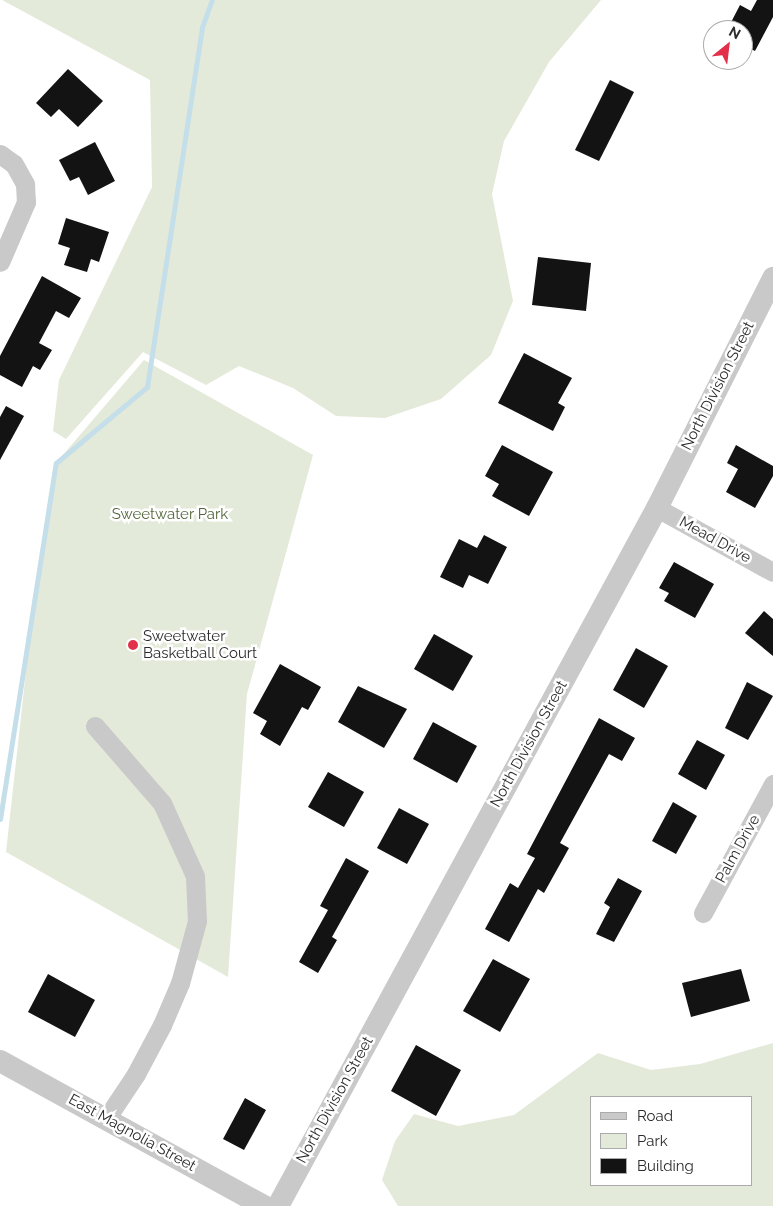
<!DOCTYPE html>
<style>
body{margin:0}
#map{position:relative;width:773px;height:1206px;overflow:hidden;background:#fff;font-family:Raleway,sans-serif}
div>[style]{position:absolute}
.green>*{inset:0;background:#e4ead9}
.stream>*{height:5px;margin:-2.5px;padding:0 2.5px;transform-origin:2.5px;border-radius:2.5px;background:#c5dfea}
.building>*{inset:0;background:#131313}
.minor>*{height:19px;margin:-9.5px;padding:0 9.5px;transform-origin:9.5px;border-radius:9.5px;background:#c9c9c9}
.tertiary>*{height:22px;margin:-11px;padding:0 11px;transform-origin:11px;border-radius:11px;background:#c9c9c9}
.dots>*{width:14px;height:14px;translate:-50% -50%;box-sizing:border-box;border:2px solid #fff;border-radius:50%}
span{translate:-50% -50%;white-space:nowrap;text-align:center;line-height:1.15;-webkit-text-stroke:5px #fff;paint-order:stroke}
.street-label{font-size:15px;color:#2c2c2c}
.park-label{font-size:15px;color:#53673b}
.poi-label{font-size:15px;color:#2c2c2c}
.left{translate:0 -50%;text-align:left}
.legend{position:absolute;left:590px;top:1096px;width:162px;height:90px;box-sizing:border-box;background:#fff;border:1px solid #ababab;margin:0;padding:6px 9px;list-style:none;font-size:15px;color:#2c2c2c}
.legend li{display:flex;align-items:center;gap:10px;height:25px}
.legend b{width:25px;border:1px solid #ababab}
.north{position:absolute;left:703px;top:20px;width:50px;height:50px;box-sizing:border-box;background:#fff;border:1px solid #ababab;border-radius:50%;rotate:29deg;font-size:14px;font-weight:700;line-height:20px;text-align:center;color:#2c2c2c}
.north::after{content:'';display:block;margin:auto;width:18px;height:22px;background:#e2304b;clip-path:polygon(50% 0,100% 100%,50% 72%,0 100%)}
</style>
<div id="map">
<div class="green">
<div style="clip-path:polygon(2px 0,601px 0,549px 62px,504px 141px,492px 194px,513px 301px,491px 355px,441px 399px,385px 418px,336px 416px,293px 388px,239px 366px,206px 385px,143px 352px,66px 439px,53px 431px,59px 380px,152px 187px,150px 80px)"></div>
<div style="clip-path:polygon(144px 360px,313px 455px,247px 694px,228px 977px,6px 852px,31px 626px,56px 463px)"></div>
<div style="clip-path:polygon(evenodd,773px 1043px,773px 1206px,398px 1206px,382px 1180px,395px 1141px,414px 1114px,458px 1126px,514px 1115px,598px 1053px,651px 1070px,700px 1064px,773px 1043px,592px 1097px,752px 1097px,752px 1185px,592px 1185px,592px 1097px)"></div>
</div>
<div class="stream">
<div style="left:0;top:819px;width:360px;rotate:-81.1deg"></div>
<div style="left:56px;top:463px;width:119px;rotate:-39.9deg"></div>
<div style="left:147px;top:387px;width:364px;rotate:-81.3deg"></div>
<div style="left:202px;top:27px;width:29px;rotate:-70deg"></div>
</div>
<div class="building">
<div style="clip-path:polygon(757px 0,773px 0,773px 17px,755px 51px,743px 45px,743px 30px,727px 30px,740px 5px,751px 11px)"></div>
<div style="clip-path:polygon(68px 69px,103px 101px,78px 127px,59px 109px,51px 117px,36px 103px)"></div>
<div style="clip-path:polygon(610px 80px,634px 92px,599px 161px,575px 150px)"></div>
<div style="clip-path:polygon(95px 142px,115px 181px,88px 195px,79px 177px,70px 181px,59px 160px)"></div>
<div style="clip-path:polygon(66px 218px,109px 232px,99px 262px,91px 259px,87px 272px,64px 265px,70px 248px,58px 244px)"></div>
<div style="clip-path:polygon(538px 257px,591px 263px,586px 311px,532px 305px)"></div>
<div style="clip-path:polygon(42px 276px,81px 298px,69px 318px,56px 311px,39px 343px,52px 350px,40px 370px,33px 366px,22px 387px,0 375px,0 356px)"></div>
<div style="clip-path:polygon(524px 353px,572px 378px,558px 403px,565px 407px,553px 431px,498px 403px)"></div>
<div style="clip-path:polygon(6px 406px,24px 416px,0 460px,0 417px)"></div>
<div style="clip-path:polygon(502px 445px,553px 472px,529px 516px,492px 496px,499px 484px,485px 476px)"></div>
<div style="clip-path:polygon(736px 445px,773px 466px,773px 476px,755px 508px,726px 492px,738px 469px,727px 463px)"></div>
<div style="clip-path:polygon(484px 535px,507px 547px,488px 584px,469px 575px,463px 588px,440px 577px,459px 539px,477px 548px)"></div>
<div style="clip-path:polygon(674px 562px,714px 584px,695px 618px,664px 601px,669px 593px,659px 588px)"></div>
<div style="clip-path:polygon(764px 611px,773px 619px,773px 656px,745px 633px)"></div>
<div style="clip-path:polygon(434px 634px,473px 656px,453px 691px,414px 669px)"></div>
<div style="clip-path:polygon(636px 648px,668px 666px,644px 708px,613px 690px)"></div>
<div style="clip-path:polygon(280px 664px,321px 687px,308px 710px,302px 707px,280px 746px,260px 734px,267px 721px,253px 713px)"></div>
<div style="clip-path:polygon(747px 682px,773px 696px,748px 740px,725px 728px)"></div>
<div style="clip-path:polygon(358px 686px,407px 709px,384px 748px,338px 722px)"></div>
<div style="clip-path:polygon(599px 718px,635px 738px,622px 761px,609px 754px,560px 843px,569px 848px,544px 893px,538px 889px,509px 942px,485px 929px,510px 883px,518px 888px,535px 858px,527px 854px)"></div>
<div style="clip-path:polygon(433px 722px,477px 746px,457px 783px,413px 759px)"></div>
<div style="clip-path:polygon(697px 740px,725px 755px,706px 790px,678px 774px)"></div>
<div style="clip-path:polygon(328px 772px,364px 792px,344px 827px,308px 807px)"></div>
<div style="clip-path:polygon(673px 802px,697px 816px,676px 854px,652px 841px)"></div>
<div style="clip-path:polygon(399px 808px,429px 824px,407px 864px,377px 848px)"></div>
<div style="clip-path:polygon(346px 858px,369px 871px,332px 937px,337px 940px,318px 973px,299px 962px,328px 910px,320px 906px)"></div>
<div style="clip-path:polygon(618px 878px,642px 891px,614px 942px,596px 934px,610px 907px,604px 903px)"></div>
<div style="clip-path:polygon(493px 959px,530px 979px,500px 1032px,463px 1011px)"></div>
<div style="clip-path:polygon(741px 969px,750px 1001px,691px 1017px,682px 983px)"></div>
<div style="clip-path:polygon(48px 974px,95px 1000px,75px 1037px,28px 1012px)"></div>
<div style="clip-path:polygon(416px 1045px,461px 1070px,436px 1116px,391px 1091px)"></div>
<div style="clip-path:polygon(245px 1098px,266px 1110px,244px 1150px,223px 1139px)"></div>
</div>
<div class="minor">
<div style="left:0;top:154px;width:17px;rotate:36deg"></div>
<div style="left:14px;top:164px;width:23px;rotate:61deg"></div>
<div style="left:25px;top:184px;width:18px;rotate:87deg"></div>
<div style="left:26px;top:202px;width:65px;rotate:113.4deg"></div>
<div style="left:657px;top:508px;width:132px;rotate:28.9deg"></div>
<div style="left:95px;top:726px;width:102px;rotate:49deg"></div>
<div style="left:162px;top:803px;width:80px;rotate:65.7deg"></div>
<div style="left:195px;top:876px;width:45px;rotate:87.5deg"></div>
<div style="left:197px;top:921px;width:64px;rotate:105.3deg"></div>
<div style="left:180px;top:983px;width:46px;rotate:113.2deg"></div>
<div style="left:162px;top:1025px;width:55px;rotate:118deg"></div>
<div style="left:136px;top:1074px;width:54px;rotate:123.7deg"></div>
<div style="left:703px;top:913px;width:147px;rotate:-61.5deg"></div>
</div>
<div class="tertiary">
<div style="left:0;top:1061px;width:301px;rotate:28.8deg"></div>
<div style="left:278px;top:1206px;width:794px;rotate:-61.5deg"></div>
<div style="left:657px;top:508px;width:258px;rotate:-63.2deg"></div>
</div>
<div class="dots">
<div style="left:133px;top:645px;background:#e2304b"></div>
</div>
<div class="street-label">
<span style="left:718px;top:386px;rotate:-63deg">North Division Street</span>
<span style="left:715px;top:540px;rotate:29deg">Mead Drive</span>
<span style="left:529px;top:744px;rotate:-61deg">North Division Street</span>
<span style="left:738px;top:849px;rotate:-61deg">Palm Drive</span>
<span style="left:335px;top:1100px;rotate:-61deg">North Division Street</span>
<span style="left:132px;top:1133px;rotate:29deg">East Magnolia Street</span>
</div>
<div class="park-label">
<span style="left:170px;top:515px">Sweetwater Park</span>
</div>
<div class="poi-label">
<span class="left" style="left:143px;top:645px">Sweetwater<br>Basketball Court</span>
</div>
<ul class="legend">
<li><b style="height:6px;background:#c9c9c9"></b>Road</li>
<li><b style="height:14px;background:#e4ead9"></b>Park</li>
<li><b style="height:14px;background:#131313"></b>Building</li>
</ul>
<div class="north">N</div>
</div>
